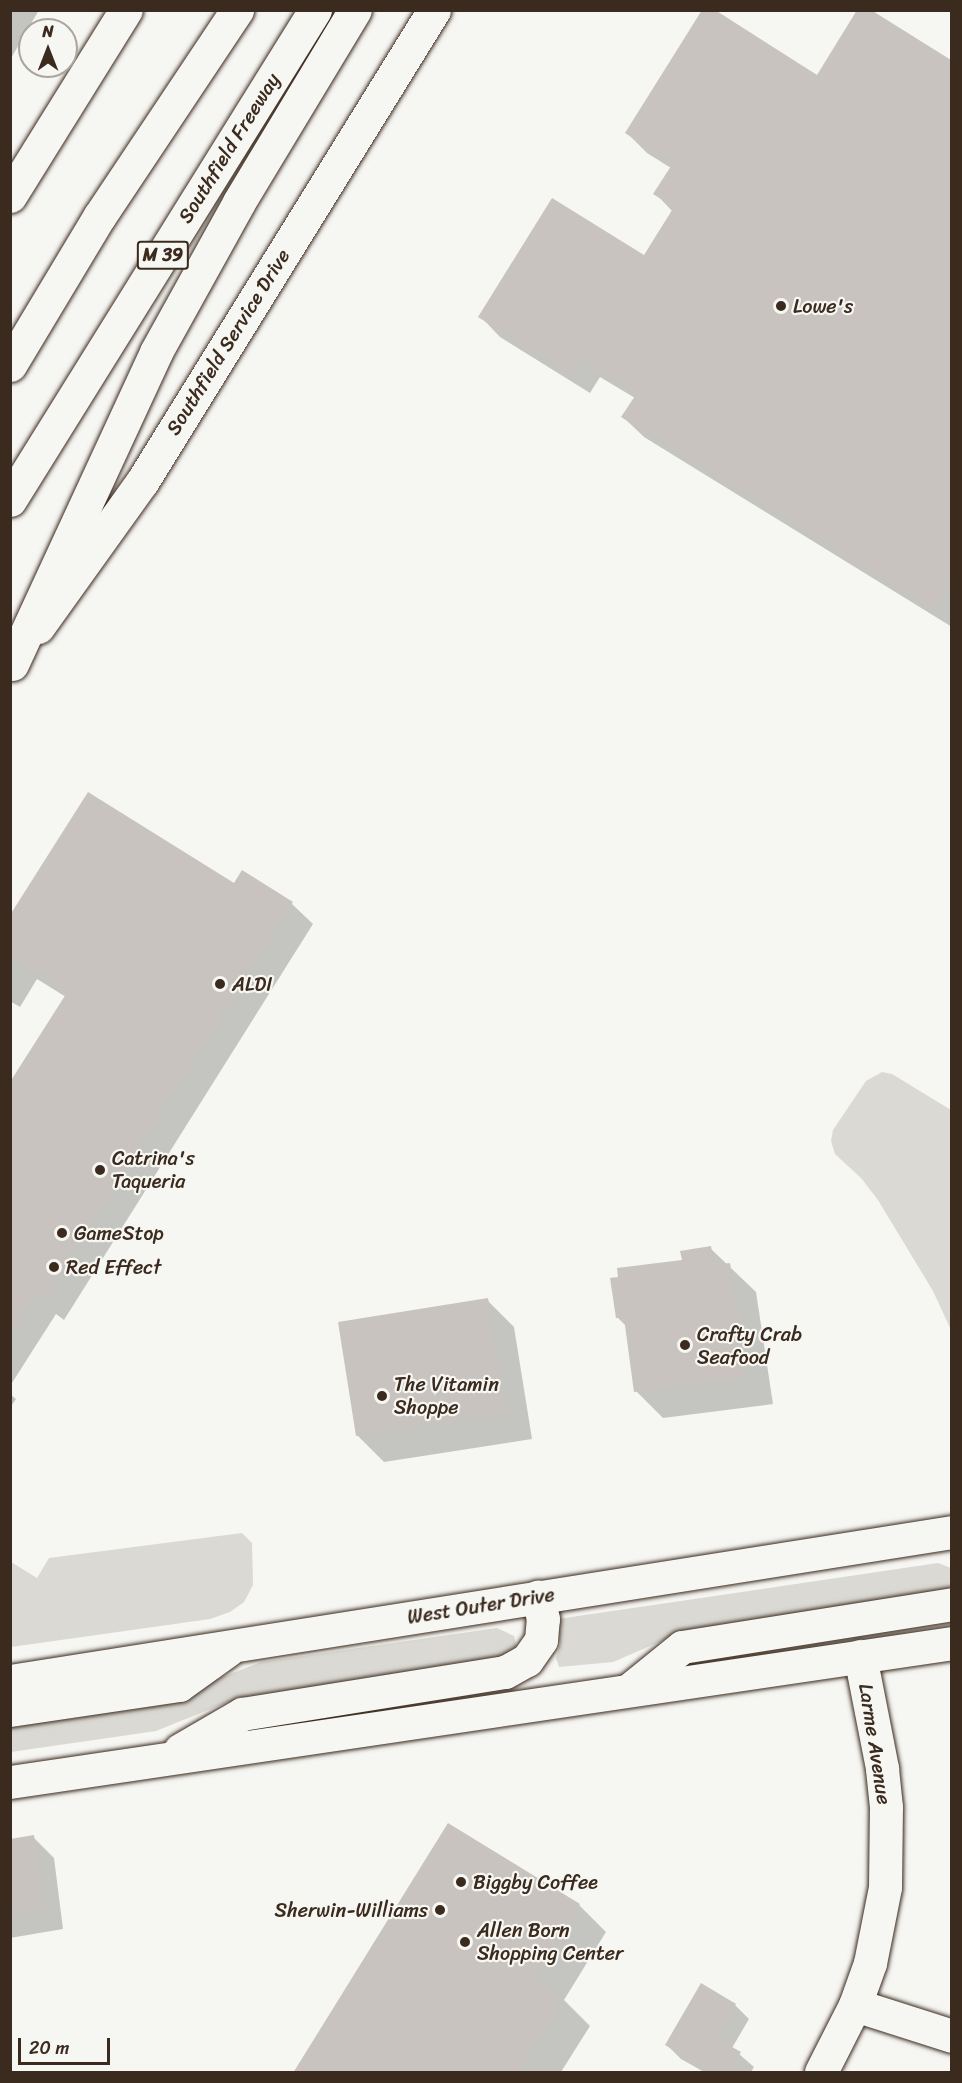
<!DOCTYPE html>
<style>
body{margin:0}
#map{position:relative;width:962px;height:2083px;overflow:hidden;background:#f6f6f2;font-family:Sriracha,sans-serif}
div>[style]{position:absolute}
.green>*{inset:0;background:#dad9d3}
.shadow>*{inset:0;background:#0003}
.building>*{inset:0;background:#c8c3be}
.roads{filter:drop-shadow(0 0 2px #3b2a1e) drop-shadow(0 0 2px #3b2a1e)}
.street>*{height:33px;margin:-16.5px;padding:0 16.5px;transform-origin:16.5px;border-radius:16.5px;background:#f6f6f2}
.secondary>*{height:33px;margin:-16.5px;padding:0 16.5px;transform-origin:16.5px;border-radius:16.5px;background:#f6f6f2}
.highway>*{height:33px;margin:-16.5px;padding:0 16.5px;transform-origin:16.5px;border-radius:16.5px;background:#f6f6f2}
.dots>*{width:16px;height:16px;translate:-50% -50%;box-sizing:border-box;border:3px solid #f6f6f2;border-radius:50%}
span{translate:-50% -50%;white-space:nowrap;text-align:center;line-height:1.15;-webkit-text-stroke:4.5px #f6f6f2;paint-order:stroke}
.shield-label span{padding:2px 4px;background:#f6f6f2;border:2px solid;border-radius:4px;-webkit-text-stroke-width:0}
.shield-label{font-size:18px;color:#3b2a1e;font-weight:700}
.street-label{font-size:20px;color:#3b2a1e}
.poi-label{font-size:20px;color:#3b2a1e}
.left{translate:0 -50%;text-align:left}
.right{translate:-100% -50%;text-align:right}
.frame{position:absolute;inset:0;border:12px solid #3b2a1e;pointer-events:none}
.north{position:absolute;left:18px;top:18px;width:60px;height:60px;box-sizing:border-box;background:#f6f6f2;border:2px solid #aba49d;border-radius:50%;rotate:0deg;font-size:16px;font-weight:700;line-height:24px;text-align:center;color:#3b2a1e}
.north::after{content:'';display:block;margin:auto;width:21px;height:27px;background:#3b2a1e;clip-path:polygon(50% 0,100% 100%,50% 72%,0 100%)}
.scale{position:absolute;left:18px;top:2038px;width:92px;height:27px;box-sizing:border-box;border:3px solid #3b2a1e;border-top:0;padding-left:8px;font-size:18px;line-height:21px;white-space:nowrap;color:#3b2a1e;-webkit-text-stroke:4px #f6f6f2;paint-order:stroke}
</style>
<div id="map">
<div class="green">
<div style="clip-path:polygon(882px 1072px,892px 1074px,951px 1110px,951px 1330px,933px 1291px,878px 1200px,861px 1178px,835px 1154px,831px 1141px,833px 1130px,866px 1081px)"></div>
<div style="clip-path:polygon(242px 1533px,252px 1543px,253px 1585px,244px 1602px,230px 1612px,210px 1619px,11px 1647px,11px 1562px,37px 1578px,49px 1558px)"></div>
<div style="clip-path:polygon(938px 1563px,951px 1568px,951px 1588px,671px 1637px,613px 1662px,559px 1667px,556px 1658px,560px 1644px,558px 1619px)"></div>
<div style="clip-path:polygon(497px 1628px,514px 1636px,516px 1644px,511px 1655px,485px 1664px,228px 1702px,156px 1731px,11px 1752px,11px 1718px,187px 1691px,261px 1662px)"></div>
</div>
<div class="shadow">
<div style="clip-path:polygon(10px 10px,39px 10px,10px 60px)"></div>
<div style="clip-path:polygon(868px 10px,952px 62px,952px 627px,644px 437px,623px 417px,635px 398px,600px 377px,590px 393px,500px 337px,480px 316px,644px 257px,673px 212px,655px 193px,671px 168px,647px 153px,627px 133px,817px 77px)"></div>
<div style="clip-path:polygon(243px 872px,292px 904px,313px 924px,64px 1320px,56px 1314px,10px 1386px,10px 1085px,66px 997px,37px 979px,20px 1007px,10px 1001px,10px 918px,234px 885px)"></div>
<div style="clip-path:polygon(710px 1248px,756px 1292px,773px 1404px,663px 1418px,636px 1391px,627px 1327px,617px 1317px,683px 1262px)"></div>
<div style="clip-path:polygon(487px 1300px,514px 1327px,532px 1439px,384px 1462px,357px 1435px)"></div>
<div style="clip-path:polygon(10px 1394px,16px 1399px,10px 1408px)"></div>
<div style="clip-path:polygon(448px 1825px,579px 1905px,606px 1932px,564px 2000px,590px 2026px,561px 2072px,295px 2072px)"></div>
<div style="clip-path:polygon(33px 1837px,54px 1858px,63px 1929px,10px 1938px,10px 1841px)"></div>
<div style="clip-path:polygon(735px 2005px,749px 2019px,732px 2048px,754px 2067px,751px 2072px,704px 2072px,681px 2059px,667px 2045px)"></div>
</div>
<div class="building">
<div style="clip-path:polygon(702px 10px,715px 10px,817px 75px,857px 10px,871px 10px,951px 60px,951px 581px,934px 610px,621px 417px,637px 393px,579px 358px,569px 374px,478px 317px,552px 198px,644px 255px,674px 207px,653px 194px,673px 163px,625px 133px)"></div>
<div style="clip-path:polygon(88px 792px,234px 883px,242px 870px,293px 902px,43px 1300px,35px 1295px,10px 1333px,10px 1082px,68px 991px,10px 956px,10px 915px)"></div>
<div style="clip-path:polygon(711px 1246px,714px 1265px,730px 1263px,747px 1378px,634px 1392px,624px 1318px,616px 1318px,610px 1278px,618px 1277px,617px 1268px,682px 1260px,680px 1251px)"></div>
<div style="clip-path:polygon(488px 1298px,506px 1412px,356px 1436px,338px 1322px)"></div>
<div style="clip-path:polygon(448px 1823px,580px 1904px,534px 1979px,564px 1998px,517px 2073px,293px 2073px)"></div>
<div style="clip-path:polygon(34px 1835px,43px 1909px,10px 1914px,10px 1839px)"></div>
<div style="clip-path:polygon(701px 1983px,736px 2004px,716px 2038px,741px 2052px,729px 2073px,712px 2073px,665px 2045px)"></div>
</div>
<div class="roads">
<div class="street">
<div style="left:855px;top:2005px;width:102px;rotate:17.7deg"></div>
<div style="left:821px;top:2072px;width:75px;rotate:-63.1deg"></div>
<div style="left:855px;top:2005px;width:45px;rotate:-70.3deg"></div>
<div style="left:870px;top:1963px;width:77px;rotate:-78.8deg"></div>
<div style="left:885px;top:1887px;width:80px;rotate:-89.3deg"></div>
<div style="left:886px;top:1807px;width:39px;rotate:-96deg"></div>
<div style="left:882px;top:1768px;width:114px;rotate:-101.1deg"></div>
</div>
<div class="secondary">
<div style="left:10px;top:196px;width:219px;rotate:-58.1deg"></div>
<div style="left:38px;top:627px;width:178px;rotate:-54.4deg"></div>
<div style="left:142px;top:482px;width:555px;rotate:-58.26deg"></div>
<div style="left:10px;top:1681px;width:954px;rotate:-8.99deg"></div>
<div style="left:630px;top:1689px;width:67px;rotate:-38.9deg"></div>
<div style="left:682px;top:1647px;width:273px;rotate:-9deg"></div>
<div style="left:10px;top:1710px;width:171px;rotate:-8.4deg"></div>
<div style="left:179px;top:1685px;width:60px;rotate:-35.5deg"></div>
<div style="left:180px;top:1750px;width:72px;rotate:-30.1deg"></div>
<div style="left:242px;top:1714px;width:266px;rotate:-9.1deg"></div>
<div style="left:505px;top:1672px;width:25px;rotate:-29deg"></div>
<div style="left:527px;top:1660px;width:24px;rotate:-55deg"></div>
<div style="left:541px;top:1640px;width:21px;rotate:-85deg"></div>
<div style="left:543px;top:1619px;width:23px;rotate:-103deg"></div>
<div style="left:10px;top:1782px;width:952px;rotate:-8.39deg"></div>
</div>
<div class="highway">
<div style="left:10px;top:365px;width:173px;rotate:-59deg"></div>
<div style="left:99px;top:217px;width:249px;rotate:-56.3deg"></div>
<div style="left:10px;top:500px;width:577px;rotate:-58.1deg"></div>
<div style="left:12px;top:664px;width:344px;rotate:-65.2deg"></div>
<div style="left:156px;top:352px;width:171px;rotate:-61deg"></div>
<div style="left:239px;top:202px;width:224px;rotate:-58.9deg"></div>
</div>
</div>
<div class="dots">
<div style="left:781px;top:306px;background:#3b2a1e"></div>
<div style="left:220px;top:984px;background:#3b2a1e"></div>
<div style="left:100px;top:1170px;background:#3b2a1e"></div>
<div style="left:62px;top:1233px;background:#3b2a1e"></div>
<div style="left:54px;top:1267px;background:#3b2a1e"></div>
<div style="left:685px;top:1345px;background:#3b2a1e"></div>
<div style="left:382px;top:1396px;background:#3b2a1e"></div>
<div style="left:461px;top:1882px;background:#3b2a1e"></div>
<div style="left:440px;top:1910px;background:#3b2a1e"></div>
<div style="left:465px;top:1942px;background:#3b2a1e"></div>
</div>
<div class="shield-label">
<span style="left:163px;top:255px">M 39</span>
</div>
<div class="street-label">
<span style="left:229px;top:148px;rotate:-58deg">Southfield Freeway</span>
<span style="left:228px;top:342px;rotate:-58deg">Southfield Service Drive</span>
<span style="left:481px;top:1606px;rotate:-9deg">West Outer Drive</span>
<span style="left:875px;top:1744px;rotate:81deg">Larme Avenue</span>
</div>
<div class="poi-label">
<span class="left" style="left:793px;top:306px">Lowe's</span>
<span class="left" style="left:232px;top:984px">ALDI</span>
<span class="left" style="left:112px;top:1170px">Catrina's<br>Taqueria</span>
<span class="left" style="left:74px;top:1233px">GameStop</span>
<span class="left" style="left:66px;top:1267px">Red Effect</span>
<span class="left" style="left:697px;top:1346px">Crafty Crab<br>Seafood</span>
<span class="left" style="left:394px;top:1396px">The Vitamin<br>Shoppe</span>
<span class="left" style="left:473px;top:1882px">Biggby Coffee</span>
<span class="right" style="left:428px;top:1910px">Sherwin-Williams</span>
<span class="left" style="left:477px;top:1942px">Allen Born<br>Shopping Center</span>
</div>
<div class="frame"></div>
<div class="north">N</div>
<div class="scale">20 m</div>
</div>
